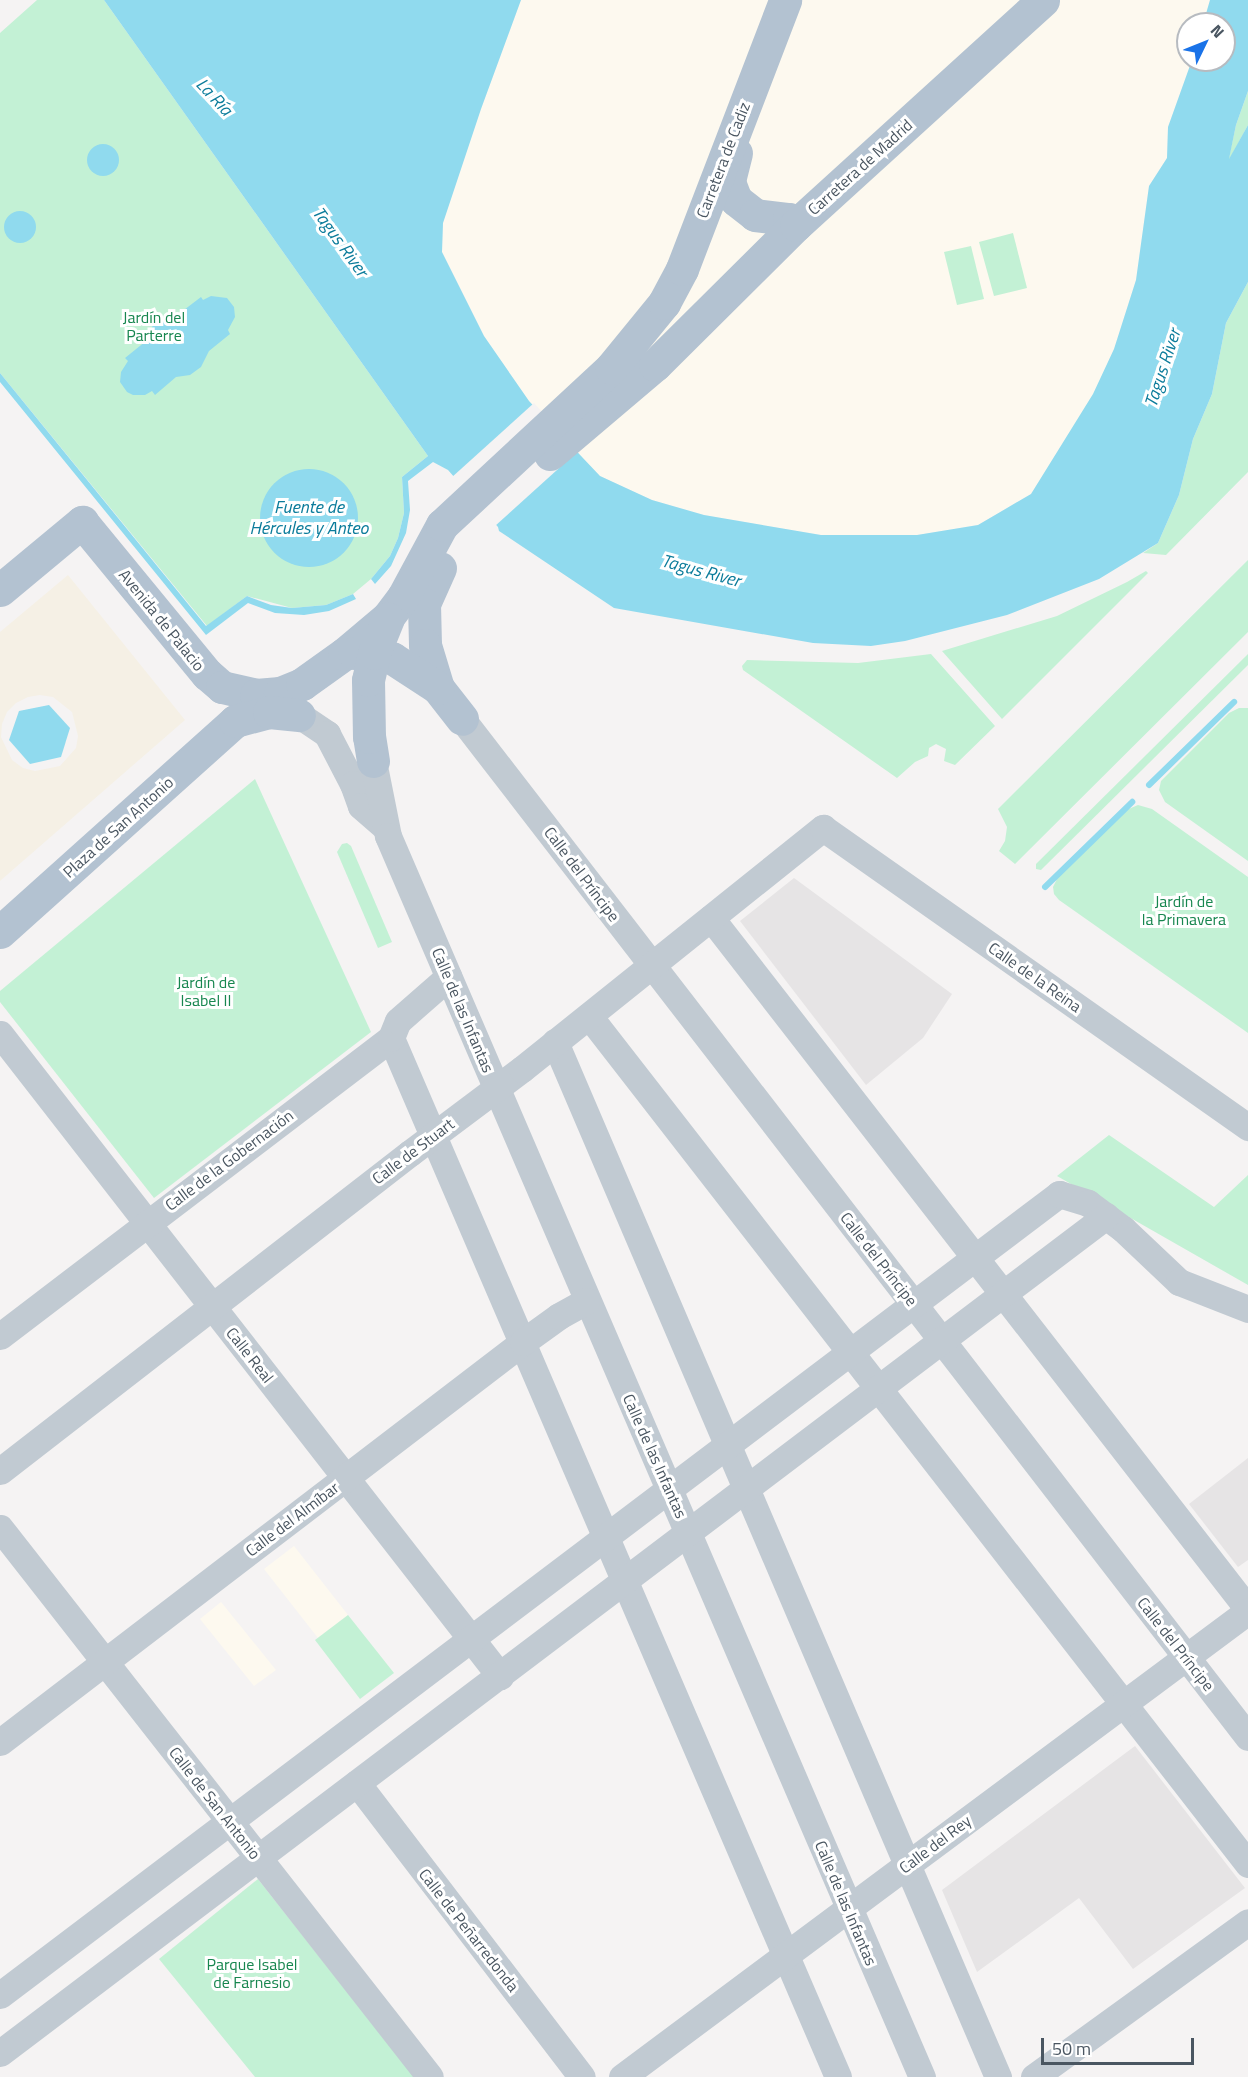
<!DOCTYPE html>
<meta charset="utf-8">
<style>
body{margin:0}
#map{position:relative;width:1248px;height:2077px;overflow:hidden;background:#f5f3f3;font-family:"Titillium Web",sans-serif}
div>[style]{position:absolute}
.commercial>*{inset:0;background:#fdf9ef}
.education>*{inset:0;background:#e6e4e5}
.green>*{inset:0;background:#c3f1d5}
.sand>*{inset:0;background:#f5f0e5}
.water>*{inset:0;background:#90daee}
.round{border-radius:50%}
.pier>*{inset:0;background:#f5f3f3}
.stream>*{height:6px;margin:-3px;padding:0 3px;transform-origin:3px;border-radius:3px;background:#90daee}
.minor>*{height:27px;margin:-13.5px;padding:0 13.5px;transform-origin:13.5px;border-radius:13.5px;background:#c1cad2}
.major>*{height:33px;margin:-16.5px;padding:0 16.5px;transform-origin:16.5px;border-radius:16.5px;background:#b3c2d1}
span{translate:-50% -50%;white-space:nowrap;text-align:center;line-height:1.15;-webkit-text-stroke:6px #fff;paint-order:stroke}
.street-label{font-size:16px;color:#4a5661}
.park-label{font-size:16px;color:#17864f}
.water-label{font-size:18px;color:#0c7c9b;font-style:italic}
.north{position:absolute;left:1176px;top:12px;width:60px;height:60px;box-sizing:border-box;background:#fff;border:2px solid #b7bbc0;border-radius:50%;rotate:47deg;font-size:16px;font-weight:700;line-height:24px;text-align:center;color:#4a5661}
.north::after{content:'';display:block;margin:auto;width:21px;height:27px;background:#1a73e8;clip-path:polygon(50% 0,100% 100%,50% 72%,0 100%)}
.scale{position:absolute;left:1041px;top:2038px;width:153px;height:27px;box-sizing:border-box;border:3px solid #4a5661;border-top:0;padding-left:8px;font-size:18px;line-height:21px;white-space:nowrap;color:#4a5661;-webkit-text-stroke:4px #fff;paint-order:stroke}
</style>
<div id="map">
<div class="commercial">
<div style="clip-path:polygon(521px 0,1210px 0,1203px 24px,1188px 24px,1188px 60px,1192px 60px,1168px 127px,1167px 158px,1149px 186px,1136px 280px,1114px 349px,1094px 394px,1031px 494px,978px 525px,917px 535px,821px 535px,704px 515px,652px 500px,600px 476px,582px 459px,529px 401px,484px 336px,442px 252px,443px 223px,481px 109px)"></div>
<div style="clip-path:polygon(294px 1546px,348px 1615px,318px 1638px,264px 1569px)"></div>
<div style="clip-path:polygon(221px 1602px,276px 1670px,254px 1686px,200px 1619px)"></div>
</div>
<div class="education">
<div style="clip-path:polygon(794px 878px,952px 994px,923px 1038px,866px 1085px,740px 921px)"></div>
<div style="clip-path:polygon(1248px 1458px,1248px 1560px,1238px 1567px,1189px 1504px)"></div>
<div style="clip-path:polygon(1135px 1746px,1245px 1888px,1133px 1969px,1079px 1898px,977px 1972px,942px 1890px)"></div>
</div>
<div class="green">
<div style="clip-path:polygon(37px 0,104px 0,428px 456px,402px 477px,404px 513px,398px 538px,390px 556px,371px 579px,353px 594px,326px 605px,292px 608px,247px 596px,207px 626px,0 373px,0 33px)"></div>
<div style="clip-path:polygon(1248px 91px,1248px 125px,1228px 162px,1236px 125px)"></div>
<div style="clip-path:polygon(1013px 233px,1027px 288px,994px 296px,979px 242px)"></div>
<div style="clip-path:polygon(971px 246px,984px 299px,957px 305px,944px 252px)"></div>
<div style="clip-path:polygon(1248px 282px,1248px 472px,1166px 555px,1143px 553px,1158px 543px,1179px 495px,1193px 439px,1212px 394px,1226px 323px)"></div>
<div style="clip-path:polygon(1248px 560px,1248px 632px,1015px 864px,999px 851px,1005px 841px,1007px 827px,998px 809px)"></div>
<div style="clip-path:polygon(1146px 571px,1148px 573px,1002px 719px,942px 651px,1057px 616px,1127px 582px)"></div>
<div style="clip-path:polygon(931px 654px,995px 726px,955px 765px,944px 761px,946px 749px,936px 744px,929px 748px,928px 756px,915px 762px,897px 778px,743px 670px,742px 666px,747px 660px,858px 663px)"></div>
<div style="clip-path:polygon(1248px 654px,1248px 665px,1041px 870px,1036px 869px,1036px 864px)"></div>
<div style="clip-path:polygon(1239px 708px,1248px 708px,1248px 861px,1165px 802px,1159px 790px,1161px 781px,1229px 713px)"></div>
<div style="clip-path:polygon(255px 779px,371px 1032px,154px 1198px,0 1002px,0 991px)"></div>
<div style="clip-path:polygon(1138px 805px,1152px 809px,1248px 877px,1248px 1033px,1059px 900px,1054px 894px,1053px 887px,1058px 877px,1124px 811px)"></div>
<div style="clip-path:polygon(347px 843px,351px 846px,392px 942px,378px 948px,337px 852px,342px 844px)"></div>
<div style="clip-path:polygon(1109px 1135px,1214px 1207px,1248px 1175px,1248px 1285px,1057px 1176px)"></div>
<div style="clip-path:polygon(348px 1615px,394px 1673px,360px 1699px,315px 1640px)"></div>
<div style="clip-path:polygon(258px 1879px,414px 2077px,255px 2077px,159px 1959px)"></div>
</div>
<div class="sand">
<div style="clip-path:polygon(evenodd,68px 575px,185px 720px,0 881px,0 632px,68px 575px,40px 695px,53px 697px,72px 712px,78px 736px,76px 748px,60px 766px,35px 771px,23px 768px,12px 760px,1px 737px,2px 724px,7px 712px,16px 703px,28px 697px,40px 695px)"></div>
</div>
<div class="water">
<div style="clip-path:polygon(104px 0,521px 0,481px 109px,443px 223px,442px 252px,484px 336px,529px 401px,600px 476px,652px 500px,704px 515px,821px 535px,917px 535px,978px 525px,1031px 494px,1093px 394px,1114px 349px,1136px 280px,1149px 186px,1167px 158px,1168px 127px,1192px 60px,1224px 60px,1224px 24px,1203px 24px,1210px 0,1248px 0,1248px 91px,1236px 125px,1229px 159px,1248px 125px,1248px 282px,1226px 323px,1212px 394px,1193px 439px,1179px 495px,1158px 543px,1099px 579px,1007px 615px,905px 641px,871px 646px,813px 643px,614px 608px,499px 531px,498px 527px,448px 470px,433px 462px,408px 481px,410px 510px,406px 533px,391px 566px,375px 584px,371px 579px,390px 556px,398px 538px,404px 513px,402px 477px,428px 456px)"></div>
<div class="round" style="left:87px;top:144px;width:32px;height:32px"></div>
<div class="round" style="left:4px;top:211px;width:32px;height:32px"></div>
<div style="clip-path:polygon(211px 296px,227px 298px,234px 307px,235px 317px,228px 330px,230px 334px,209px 351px,201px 367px,190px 375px,176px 377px,155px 395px,152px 391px,145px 395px,133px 395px,127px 392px,120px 382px,121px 372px,128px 361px,125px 358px,146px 341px,153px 325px,166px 315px,180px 313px,201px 297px,203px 300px)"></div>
<div style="clip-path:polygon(0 373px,206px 626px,247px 596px,271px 605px,292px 608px,326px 605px,353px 594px,356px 599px,329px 611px,304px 615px,275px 613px,248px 603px,206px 635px,0 382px)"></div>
<div class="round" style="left:260px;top:469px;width:98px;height:98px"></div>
<div style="clip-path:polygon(49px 705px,70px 728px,61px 757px,30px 764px,9px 740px,19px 711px)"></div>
</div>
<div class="pier">
<div style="clip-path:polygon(534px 403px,578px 451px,495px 526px,451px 478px)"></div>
</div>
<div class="stream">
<div style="left:1149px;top:785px;width:119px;rotate:-44.3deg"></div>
<div style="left:1045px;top:887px;width:122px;rotate:-44.3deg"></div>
</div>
<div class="minor">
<div style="left:299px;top:715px;width:34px;rotate:34deg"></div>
<div style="left:327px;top:734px;width:56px;rotate:62.5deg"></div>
<div style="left:353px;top:784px;width:23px;rotate:70deg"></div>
<div style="left:361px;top:806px;width:29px;rotate:41deg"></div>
<div style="left:462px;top:719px;width:1286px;rotate:52.33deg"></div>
<div style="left:373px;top:761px;width:76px;rotate:78.7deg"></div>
<div style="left:388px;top:836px;width:1351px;rotate:66.72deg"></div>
<div style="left:711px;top:918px;width:875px;rotate:52.15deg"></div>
<div style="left:589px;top:1016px;width:1074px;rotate:52.15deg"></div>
<div style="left:0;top:1034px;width:814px;rotate:52.09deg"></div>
<div style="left:391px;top:1038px;width:1131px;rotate:66.72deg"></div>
<div style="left:555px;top:1042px;width:1126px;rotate:66.83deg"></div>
<div style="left:0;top:1336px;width:492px;rotate:-37.3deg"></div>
<div style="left:391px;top:1038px;width:18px;rotate:-68deg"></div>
<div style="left:398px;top:1021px;width:67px;rotate:-41.3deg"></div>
<div style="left:0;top:1471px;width:519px;rotate:-37.8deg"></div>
<div style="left:410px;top:1153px;width:140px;rotate:-36.9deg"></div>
<div style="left:522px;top:1069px;width:386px;rotate:-38.7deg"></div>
<div style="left:823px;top:828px;width:520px;rotate:35.13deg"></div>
<div style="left:0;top:1528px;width:697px;rotate:51.93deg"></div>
<div style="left:0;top:1742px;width:658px;rotate:-37.41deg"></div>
<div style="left:523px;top:1342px;width:44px;rotate:-35.8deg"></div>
<div style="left:559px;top:1316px;width:31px;rotate:-29deg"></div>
<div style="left:357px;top:1783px;width:370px;rotate:52.6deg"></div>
<div style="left:0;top:1995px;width:1328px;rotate:-37.1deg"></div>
<div style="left:1059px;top:1194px;width:30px;rotate:17deg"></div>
<div style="left:1088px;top:1203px;width:44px;rotate:36.6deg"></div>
<div style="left:1123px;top:1229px;width:77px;rotate:43.4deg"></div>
<div style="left:1179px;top:1282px;width:74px;rotate:21.4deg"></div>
<div style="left:0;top:2053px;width:1387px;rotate:-37.12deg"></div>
<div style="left:622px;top:2077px;width:780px;rotate:-36.66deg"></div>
<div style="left:1034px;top:2077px;width:264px;rotate:-35.9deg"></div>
</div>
<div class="major">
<div style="left:736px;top:153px;width:30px;rotate:104deg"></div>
<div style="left:729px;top:182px;width:19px;rotate:69deg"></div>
<div style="left:736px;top:200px;width:24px;rotate:38deg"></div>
<div style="left:755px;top:215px;width:34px;rotate:7deg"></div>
<div style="left:789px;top:219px;width:9px;rotate:41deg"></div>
<div style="left:550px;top:454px;width:138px;rotate:-40.3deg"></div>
<div style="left:655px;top:365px;width:199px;rotate:-44.8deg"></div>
<div style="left:796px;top:225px;width:334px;rotate:-42.3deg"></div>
<div style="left:440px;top:568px;width:39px;rotate:114deg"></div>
<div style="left:424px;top:604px;width:41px;rotate:88.6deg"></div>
<div style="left:425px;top:645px;width:45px;rotate:73.2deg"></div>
<div style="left:438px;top:688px;width:39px;rotate:52deg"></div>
<div style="left:0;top:590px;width:107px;rotate:-39.7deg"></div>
<div style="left:82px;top:522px;width:197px;rotate:50.6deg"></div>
<div style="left:207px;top:674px;width:20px;rotate:41deg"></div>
<div style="left:222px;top:687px;width:35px;rotate:13deg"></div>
<div style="left:256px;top:695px;width:24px;rotate:-5deg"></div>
<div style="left:280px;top:693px;width:24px;rotate:-22deg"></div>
<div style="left:302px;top:684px;width:52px;rotate:-35.5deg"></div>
<div style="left:344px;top:654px;width:57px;rotate:-40.1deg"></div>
<div style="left:388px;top:617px;width:25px;rotate:-53deg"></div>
<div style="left:403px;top:597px;width:82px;rotate:-61.6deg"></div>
<div style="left:442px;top:525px;width:231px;rotate:-42.9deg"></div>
<div style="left:611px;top:368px;width:84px;rotate:-50.8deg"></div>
<div style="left:664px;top:303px;width:38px;rotate:-62deg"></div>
<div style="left:682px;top:269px;width:288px;rotate:-69deg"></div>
<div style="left:354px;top:653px;width:20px"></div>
<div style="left:374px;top:653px;width:19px;rotate:16deg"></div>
<div style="left:392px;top:658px;width:55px;rotate:33.1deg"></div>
<div style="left:373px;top:761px;width:24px;rotate:-99deg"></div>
<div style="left:369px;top:737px;width:57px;rotate:-91deg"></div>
<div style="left:368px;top:680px;width:28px;rotate:-77deg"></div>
<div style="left:374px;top:653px;width:37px;rotate:-68deg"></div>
<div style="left:0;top:932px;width:316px;rotate:-41.9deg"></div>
<div style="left:235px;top:721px;width:35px;rotate:-15deg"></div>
<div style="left:269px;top:712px;width:30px;rotate:6deg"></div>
</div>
<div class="street-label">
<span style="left:723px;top:160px;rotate:-69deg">Carretera de Cadiz</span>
<span style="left:860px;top:167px;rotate:-42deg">Carretera de Madrid</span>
<span style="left:162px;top:620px;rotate:51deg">Avenida de Palacio</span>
<span style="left:118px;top:827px;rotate:-42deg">Plaza de San Antonio</span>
<span style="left:582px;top:874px;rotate:53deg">Calle del Príncipe</span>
<span style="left:1035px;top:977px;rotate:35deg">Calle de la Reina</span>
<span style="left:463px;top:1010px;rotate:67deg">Calle de las Infantas</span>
<span style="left:413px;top:1151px;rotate:-37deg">Calle de Stuart</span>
<span style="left:229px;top:1160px;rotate:-37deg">Calle de la Gobernación</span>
<span style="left:879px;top:1259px;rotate:52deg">Calle del Príncipe</span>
<span style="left:250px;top:1355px;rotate:52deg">Calle Real</span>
<span style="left:655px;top:1456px;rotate:66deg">Calle de las Infantas</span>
<span style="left:292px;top:1519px;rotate:-37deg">Calle del Almíbar</span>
<span style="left:1176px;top:1644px;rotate:52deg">Calle del Príncipe</span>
<span style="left:215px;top:1803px;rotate:52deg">Calle de San Antonio</span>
<span style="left:935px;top:1844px;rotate:-37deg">Calle del Rey</span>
<span style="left:846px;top:1903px;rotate:67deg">Calle de las Infantas</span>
<span style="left:469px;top:1930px;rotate:52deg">Calle de Peñarredonda</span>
</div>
<div class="park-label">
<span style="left:154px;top:326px">Jardín del<br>Parterre</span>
<span style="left:1184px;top:910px">Jardín de<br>la Primavera</span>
<span style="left:206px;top:991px">Jardín de<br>Isabel II</span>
<span style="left:252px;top:1973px">Parque Isabel<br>de Farnesio</span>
</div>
<div class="water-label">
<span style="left:214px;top:97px;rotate:47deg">La Ría</span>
<span style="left:340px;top:242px;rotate:54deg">Tagus River</span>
<span style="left:1163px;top:368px;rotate:-72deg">Tagus River</span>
<span style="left:309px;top:518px">Fuente de<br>Hércules y Anteo</span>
<span style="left:701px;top:571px;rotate:15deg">Tagus River</span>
</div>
<div class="north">N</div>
<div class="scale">50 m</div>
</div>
